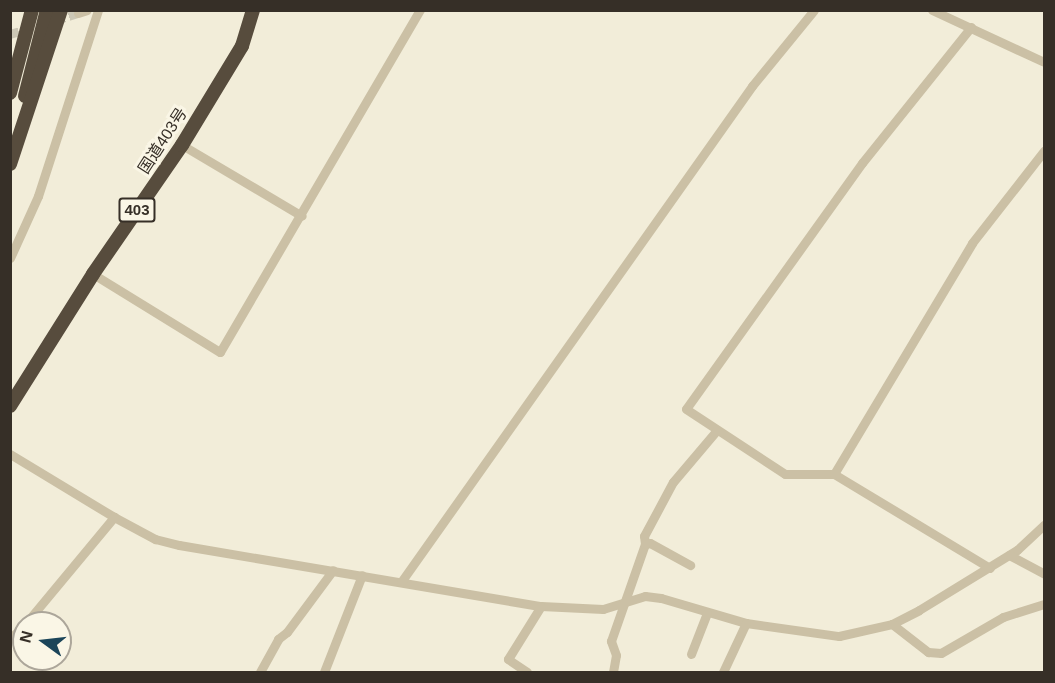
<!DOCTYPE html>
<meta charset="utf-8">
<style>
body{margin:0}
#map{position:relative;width:1055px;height:683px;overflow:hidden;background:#f2edd9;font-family:Arial,"Noto Sans JP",sans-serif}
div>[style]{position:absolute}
.minor-tunnel>*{height:9px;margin-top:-4.5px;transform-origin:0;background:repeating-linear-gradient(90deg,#ccc7b5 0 9px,transparent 0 13.5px)}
.minor>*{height:9px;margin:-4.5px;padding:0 4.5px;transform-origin:4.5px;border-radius:4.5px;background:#cbc0a5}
.highway>*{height:14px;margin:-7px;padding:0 7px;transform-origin:7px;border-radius:7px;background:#574c3d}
span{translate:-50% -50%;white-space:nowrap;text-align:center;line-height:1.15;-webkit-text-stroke:6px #faf6e6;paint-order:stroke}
.shield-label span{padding:2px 4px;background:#faf6e6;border:2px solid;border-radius:4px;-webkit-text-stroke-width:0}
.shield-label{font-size:15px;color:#362f27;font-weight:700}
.street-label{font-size:16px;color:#362f27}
.frame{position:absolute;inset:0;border:12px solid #362f27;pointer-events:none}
.north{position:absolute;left:12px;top:611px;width:60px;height:60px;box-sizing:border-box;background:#faf6e6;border:2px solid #aca69a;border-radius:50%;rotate:285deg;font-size:16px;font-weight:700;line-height:24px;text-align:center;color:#362f27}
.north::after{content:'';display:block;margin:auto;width:21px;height:27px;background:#1b4559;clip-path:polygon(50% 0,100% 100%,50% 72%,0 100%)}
</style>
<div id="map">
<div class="minor-tunnel">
<div style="left:56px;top:20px;width:23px;rotate:-18deg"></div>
<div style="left:10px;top:34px;width:22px;rotate:-16deg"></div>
</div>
<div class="minor">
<div style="left:932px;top:10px;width:123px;rotate:24.9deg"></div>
<div style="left:78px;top:13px;width:9px;rotate:-18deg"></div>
<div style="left:971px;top:27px;width:174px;rotate:128.7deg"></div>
<div style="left:862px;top:163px;width:302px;rotate:125.6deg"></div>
<div style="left:686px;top:409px;width:118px;rotate:33.3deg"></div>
<div style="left:785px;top:474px;width:49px"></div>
<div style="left:834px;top:474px;width:182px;rotate:31.1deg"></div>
<div style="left:182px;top:145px;width:139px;rotate:30.6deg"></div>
<div style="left:10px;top:258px;width:68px;rotate:-65.7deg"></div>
<div style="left:38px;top:196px;width:195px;rotate:-72.1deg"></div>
<div style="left:93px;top:274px;width:149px;rotate:31.6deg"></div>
<div style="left:220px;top:352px;width:396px;rotate:-59.7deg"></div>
<div style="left:10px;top:454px;width:122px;rotate:31.2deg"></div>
<div style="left:114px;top:517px;width:47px;rotate:28.2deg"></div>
<div style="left:155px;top:539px;width:25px;rotate:14deg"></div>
<div style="left:179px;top:545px;width:367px;rotate:9.6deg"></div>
<div style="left:541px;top:606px;width:62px;rotate:2.8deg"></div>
<div style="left:603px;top:609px;width:44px;rotate:-17.2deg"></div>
<div style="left:645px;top:596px;width:16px;rotate:7deg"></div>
<div style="left:661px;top:598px;width:89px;rotate:16.4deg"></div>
<div style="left:746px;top:623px;width:94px;rotate:8deg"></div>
<div style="left:839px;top:636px;width:54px;rotate:-12.8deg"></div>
<div style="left:892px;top:624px;width:30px;rotate:-27deg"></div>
<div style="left:919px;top:610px;width:115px;rotate:-31.5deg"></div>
<div style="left:1017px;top:550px;width:37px;rotate:-43deg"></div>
<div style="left:834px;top:474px;width:269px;rotate:-59.1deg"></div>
<div style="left:972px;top:243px;width:117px;rotate:-52deg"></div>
<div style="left:645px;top:544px;width:5px;rotate:-11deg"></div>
<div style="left:650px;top:543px;width:46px;rotate:28.8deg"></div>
<div style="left:1009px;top:555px;width:40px;rotate:28deg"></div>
<div style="left:401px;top:582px;width:608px;rotate:-54.71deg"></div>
<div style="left:752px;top:86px;width:98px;rotate:-50.8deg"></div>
<div style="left:26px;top:623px;width:138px;rotate:-50.3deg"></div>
<div style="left:892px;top:624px;width:46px;rotate:37.9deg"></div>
<div style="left:928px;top:652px;width:13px;rotate:4deg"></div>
<div style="left:941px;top:653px;width:72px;rotate:-30.1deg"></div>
<div style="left:1003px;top:617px;width:43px;rotate:-17.6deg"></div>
<div style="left:10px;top:639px;width:20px;rotate:-45deg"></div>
<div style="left:691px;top:654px;width:44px;rotate:-68.7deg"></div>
<div style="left:260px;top:672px;width:38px;rotate:-61deg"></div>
<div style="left:278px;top:639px;width:11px;rotate:-38deg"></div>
<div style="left:287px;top:632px;width:77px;rotate:-53.4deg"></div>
<div style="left:324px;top:672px;width:104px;rotate:-68.6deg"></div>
<div style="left:527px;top:672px;width:23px;rotate:-146deg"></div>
<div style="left:508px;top:659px;width:62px;rotate:-58.1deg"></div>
<div style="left:613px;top:672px;width:17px;rotate:-80deg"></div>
<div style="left:616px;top:655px;width:15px;rotate:-110deg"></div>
<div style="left:611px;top:641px;width:103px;rotate:-70.7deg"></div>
<div style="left:645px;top:544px;width:8px;rotate:-97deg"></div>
<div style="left:644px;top:536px;width:61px;rotate:-61.8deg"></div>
<div style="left:673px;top:482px;width:68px;rotate:-49.8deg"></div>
<div style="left:723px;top:672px;width:54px;rotate:-64.9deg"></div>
</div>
<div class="highway">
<div style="left:10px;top:93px;width:86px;rotate:-75.2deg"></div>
<div style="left:25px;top:96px;width:89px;rotate:-75.7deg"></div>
<div style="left:10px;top:164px;width:162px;rotate:-71.7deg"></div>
<div style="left:10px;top:406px;width:156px;rotate:-57.8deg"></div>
<div style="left:93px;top:274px;width:157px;rotate:-55.4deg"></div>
<div style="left:182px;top:145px;width:116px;rotate:-58.8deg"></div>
<div style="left:242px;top:46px;width:38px;rotate:-73deg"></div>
</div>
<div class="shield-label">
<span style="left:137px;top:210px">403</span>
</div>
<div class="street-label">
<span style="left:163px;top:141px;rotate:-57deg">国道403号</span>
</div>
<div class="frame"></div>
<div class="north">N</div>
</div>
